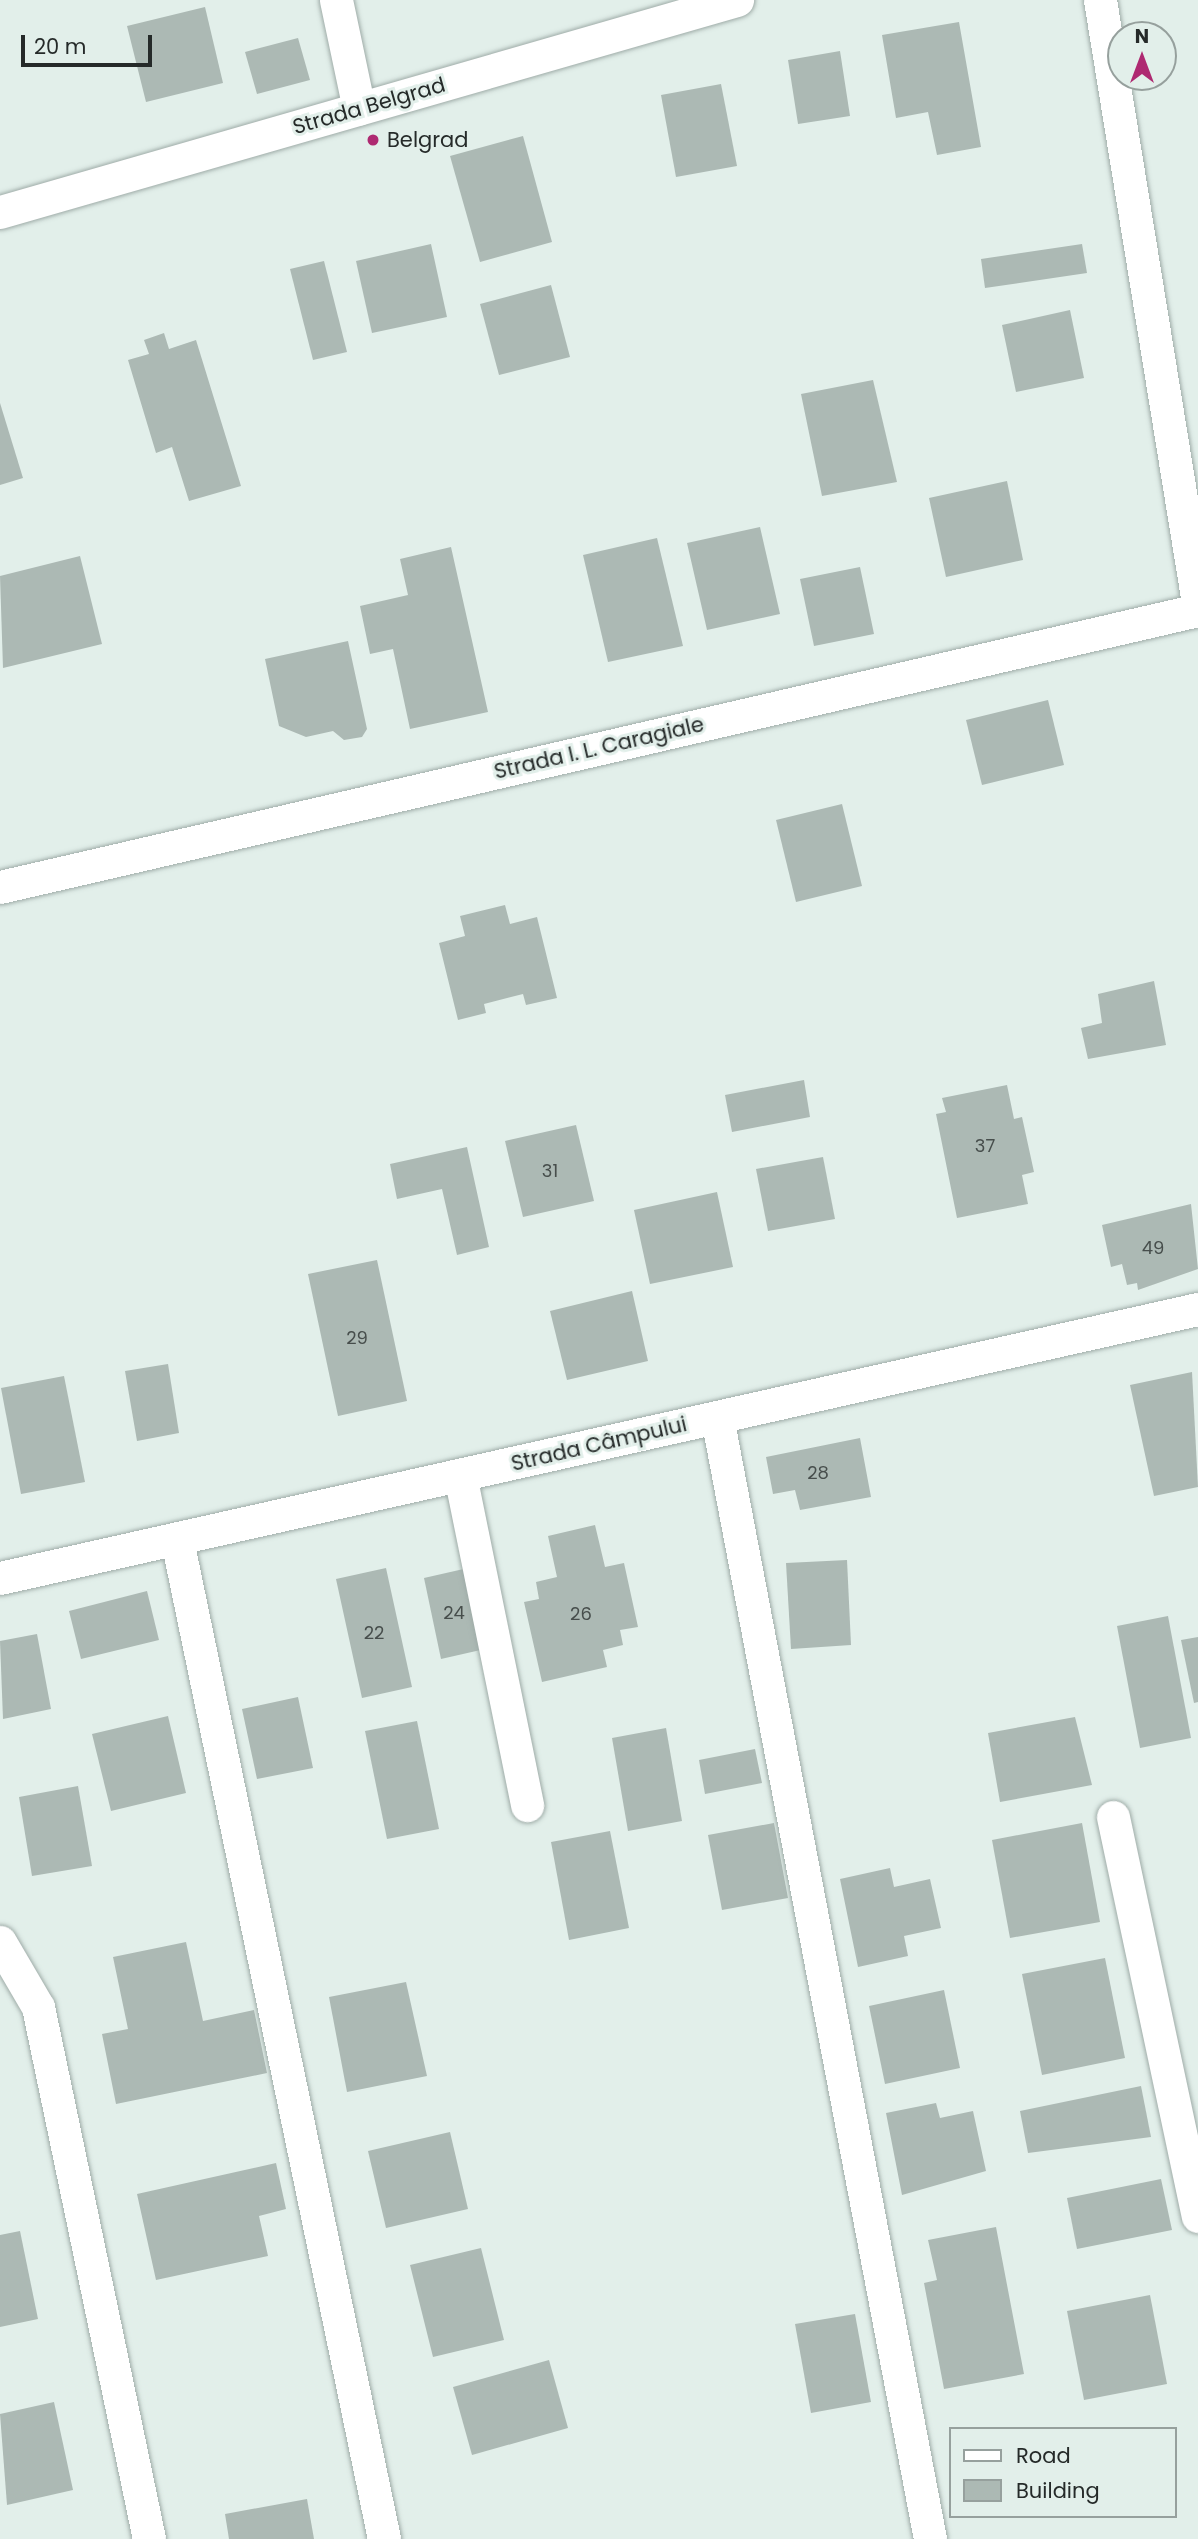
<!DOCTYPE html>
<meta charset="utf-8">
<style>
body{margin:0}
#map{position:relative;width:1198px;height:2539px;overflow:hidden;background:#e2efea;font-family:Poppins,sans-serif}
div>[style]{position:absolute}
.building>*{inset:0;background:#acb9b4}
.roads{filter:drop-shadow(0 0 2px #9faca8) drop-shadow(0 0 2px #9faca8)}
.minor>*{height:33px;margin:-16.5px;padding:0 16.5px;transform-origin:16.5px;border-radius:16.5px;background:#fff}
.dots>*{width:19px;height:19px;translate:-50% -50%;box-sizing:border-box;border:4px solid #e2efea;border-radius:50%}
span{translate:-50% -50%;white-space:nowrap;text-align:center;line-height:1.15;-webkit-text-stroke:6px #e2efea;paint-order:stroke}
.number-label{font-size:18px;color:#474e4c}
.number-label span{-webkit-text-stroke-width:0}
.street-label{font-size:21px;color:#252a29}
.poi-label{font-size:21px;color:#252a29}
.left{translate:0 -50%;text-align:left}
.legend{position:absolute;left:949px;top:2427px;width:228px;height:91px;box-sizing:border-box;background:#e2efea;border:2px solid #96a09d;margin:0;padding:9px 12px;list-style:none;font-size:21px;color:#252a29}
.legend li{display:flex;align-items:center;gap:14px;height:35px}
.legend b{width:35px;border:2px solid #96a09d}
.north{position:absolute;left:1107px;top:21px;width:70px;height:70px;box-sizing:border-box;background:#e2efea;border:2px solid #96a09d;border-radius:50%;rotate:0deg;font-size:19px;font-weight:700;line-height:28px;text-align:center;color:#252a29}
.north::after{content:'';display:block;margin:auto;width:24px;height:32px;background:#ae2971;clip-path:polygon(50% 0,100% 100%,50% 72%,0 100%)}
.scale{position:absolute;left:21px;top:35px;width:131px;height:32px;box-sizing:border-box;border:4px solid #252a29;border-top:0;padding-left:9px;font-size:21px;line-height:24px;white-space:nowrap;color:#252a29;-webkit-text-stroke:5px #e2efea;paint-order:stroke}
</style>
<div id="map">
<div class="building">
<div style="clip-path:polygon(205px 7px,223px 83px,146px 102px,127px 26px)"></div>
<div style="clip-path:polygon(959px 22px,981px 147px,937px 155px,928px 112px,896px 118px,882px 35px)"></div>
<div style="clip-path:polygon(298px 38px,310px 80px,257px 94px,245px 52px)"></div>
<div style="clip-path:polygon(840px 51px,850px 116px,798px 124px,788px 60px)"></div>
<div style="clip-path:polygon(721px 84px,737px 166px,676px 177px,661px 95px)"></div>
<div style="clip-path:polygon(523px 136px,552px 242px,480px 262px,450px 156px)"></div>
<div style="clip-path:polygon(431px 244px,447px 317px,372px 333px,356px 261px)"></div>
<div style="clip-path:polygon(1082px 244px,1087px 273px,985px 288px,981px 259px)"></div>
<div style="clip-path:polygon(324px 261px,347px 352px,313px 360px,290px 269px)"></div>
<div style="clip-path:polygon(551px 285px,570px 357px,499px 375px,480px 304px)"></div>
<div style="clip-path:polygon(1070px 310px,1084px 378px,1016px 392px,1002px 325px)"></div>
<div style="clip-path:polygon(164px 333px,169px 349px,196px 340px,241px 486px,189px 501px,172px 447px,156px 453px,128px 360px,149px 354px,144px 340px)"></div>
<div style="clip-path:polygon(873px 380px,897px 482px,822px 496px,801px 394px)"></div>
<div style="clip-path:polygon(0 403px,23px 478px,0 485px)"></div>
<div style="clip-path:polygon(1007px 481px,1023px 560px,946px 577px,929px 498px)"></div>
<div style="clip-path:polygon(760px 527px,780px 614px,707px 630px,687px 543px)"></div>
<div style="clip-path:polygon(657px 538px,683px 646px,608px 662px,583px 555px)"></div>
<div style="clip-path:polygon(451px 547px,488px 712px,410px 729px,393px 649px,370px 654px,360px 606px,408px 595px,400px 559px)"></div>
<div style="clip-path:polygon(80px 556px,102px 644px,3px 668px,0 576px)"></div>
<div style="clip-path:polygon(860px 567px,874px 634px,814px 646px,800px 579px)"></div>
<div style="clip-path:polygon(348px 641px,367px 729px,362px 737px,344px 740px,333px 731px,306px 737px,279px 726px,265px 659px)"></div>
<div style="clip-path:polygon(1048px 700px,1064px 765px,982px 785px,966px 720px)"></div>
<div style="clip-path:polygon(842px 804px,862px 886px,796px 902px,776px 820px)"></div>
<div style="clip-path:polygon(505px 905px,510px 924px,537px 917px,557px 998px,526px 1005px,523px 994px,484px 1004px,486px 1013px,458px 1020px,439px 943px,465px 936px,460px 916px)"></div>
<div style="clip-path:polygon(1154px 981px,1166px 1045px,1088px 1059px,1081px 1028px,1102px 1023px,1098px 994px)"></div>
<div style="clip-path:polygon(804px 1080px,810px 1117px,732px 1132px,725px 1095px)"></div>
<div style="clip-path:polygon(1007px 1085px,1014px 1119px,1022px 1117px,1034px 1172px,1022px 1175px,1028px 1204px,957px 1218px,936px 1114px,946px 1112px,942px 1098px)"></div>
<div style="clip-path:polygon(576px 1125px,594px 1201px,523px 1217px,505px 1141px)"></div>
<div style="clip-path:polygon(467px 1147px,489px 1247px,457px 1255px,442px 1189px,397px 1199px,390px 1164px)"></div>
<div style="clip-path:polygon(823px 1157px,835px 1219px,768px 1231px,756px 1169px)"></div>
<div style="clip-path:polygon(717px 1192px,733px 1267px,650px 1284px,634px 1210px)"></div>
<div style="clip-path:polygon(1191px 1204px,1198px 1269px,1138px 1290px,1137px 1283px,1127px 1285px,1122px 1264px,1111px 1267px,1102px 1225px)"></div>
<div style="clip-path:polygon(377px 1260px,407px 1401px,338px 1416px,308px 1274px)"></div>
<div style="clip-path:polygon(632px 1291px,648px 1361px,567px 1380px,550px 1311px)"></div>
<div style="clip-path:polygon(168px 1364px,179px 1433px,137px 1441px,125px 1371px)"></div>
<div style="clip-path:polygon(1192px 1372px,1198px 1487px,1154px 1496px,1130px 1385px)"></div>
<div style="clip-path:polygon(64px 1376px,85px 1482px,21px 1494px,1px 1388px)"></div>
<div style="clip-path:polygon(860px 1438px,871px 1497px,800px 1510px,795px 1490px,773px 1494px,766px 1457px)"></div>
<div style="clip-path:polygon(595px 1525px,605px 1567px,624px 1563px,638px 1627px,620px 1630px,623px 1645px,603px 1650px,607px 1667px,542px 1682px,524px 1602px,539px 1599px,536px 1582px,557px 1577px,548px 1536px)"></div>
<div style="clip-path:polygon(847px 1560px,851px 1645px,791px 1649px,786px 1563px)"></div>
<div style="clip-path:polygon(386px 1568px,412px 1687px,362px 1698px,336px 1579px)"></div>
<div style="clip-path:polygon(468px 1568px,485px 1649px,441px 1659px,424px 1578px)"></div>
<div style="clip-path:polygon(147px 1591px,159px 1640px,81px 1659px,69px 1611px)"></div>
<div style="clip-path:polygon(1168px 1616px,1191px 1738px,1140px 1748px,1117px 1626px)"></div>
<div style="clip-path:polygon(37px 1634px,51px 1709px,3px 1719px,0 1641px)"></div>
<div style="clip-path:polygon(1198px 1637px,1198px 1702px,1194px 1703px,1181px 1640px)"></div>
<div style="clip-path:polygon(298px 1697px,313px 1768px,257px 1779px,242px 1709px)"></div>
<div style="clip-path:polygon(168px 1716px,186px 1793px,111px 1811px,92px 1734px)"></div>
<div style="clip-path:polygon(1075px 1717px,1092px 1785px,1000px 1802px,988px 1733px)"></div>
<div style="clip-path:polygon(417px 1721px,439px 1829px,387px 1839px,365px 1731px)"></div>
<div style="clip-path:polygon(666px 1728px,682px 1821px,628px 1831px,612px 1738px)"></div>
<div style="clip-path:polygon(755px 1749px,762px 1783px,705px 1794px,699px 1760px)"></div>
<div style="clip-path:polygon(78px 1786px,92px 1866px,32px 1876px,19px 1797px)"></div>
<div style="clip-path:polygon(774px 1823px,788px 1898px,722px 1910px,708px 1835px)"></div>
<div style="clip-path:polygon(1082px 1823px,1100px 1922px,1010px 1938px,992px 1840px)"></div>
<div style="clip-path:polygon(610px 1831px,629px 1928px,569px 1940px,551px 1842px)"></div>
<div style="clip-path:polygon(890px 1868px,894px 1887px,930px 1879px,941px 1928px,904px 1936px,908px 1956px,858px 1967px,840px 1879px)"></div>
<div style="clip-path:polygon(186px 1942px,203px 2021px,254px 2010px,267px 2073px,116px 2104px,102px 2034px,128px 2029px,113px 1957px)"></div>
<div style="clip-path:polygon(1105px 1958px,1125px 2058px,1042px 2075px,1022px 1974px)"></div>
<div style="clip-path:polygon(406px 1982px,427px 2076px,347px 2092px,329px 1997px)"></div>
<div style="clip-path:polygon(944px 1990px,960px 2068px,885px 2084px,869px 2006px)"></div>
<div style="clip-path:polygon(1141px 2086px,1151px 2137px,1028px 2153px,1020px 2111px)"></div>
<div style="clip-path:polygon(936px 2103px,940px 2118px,973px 2111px,986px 2171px,902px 2195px,886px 2113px)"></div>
<div style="clip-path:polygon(450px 2132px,468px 2209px,386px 2228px,368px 2151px)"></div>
<div style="clip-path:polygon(276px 2163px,286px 2209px,259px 2216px,268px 2256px,156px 2280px,137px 2194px)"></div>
<div style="clip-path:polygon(1161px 2179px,1172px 2230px,1077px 2249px,1067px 2198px)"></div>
<div style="clip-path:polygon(996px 2227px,1024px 2374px,944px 2389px,924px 2283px,937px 2280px,928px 2240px)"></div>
<div style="clip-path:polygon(20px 2231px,38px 2319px,0 2327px,0 2235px)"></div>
<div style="clip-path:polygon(481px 2248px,504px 2340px,433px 2357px,410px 2265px)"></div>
<div style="clip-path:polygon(1150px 2295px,1167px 2384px,1084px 2400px,1067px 2311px)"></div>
<div style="clip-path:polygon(855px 2314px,871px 2402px,811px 2413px,795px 2324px)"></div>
<div style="clip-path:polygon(549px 2360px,568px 2428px,472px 2455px,453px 2387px)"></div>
<div style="clip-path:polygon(54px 2402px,73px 2490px,7px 2505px,0 2414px)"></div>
<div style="clip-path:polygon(307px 2499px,314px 2539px,229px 2539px,225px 2514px)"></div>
</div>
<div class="roads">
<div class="minor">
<div style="left:336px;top:0;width:111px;rotate:78.1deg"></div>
<div style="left:1100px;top:0;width:611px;rotate:80.77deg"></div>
<div style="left:0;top:212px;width:767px;rotate:-16.05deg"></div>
<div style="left:0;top:887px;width:1230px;rotate:-13.02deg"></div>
<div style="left:717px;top:1417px;width:1142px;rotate:79.25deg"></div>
<div style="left:460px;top:1475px;width:337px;rotate:78.5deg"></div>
<div style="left:177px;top:1540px;width:1020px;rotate:78.29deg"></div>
<div style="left:0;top:1578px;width:1228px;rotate:-12.66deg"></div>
<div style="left:1113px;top:1817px;width:408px;rotate:78deg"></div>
<div style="left:0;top:1942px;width:75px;rotate:59.7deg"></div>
<div style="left:38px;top:2007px;width:543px;rotate:78.21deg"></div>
</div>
</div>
<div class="dots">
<div style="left:373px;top:140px;background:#ae2971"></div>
</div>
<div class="number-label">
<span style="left:985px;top:1146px">37</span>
<span style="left:550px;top:1171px">31</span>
<span style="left:1153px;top:1248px">49</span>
<span style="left:357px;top:1338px">29</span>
<span style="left:818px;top:1473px">28</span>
<span style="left:454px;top:1613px">24</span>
<span style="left:581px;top:1614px">26</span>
<span style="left:374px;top:1633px">22</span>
</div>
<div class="street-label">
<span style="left:369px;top:106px;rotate:-16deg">Strada Belgrad</span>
<span style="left:599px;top:748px;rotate:-13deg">Strada I. L. Caragiale</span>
<span style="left:599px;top:1444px;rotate:-13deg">Strada Câmpului</span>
</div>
<div class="poi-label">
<span class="left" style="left:387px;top:140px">Belgrad</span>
</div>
<ul class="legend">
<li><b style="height:9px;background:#fff"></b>Road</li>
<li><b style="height:19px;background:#acb9b4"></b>Building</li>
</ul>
<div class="north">N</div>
<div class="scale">20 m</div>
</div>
